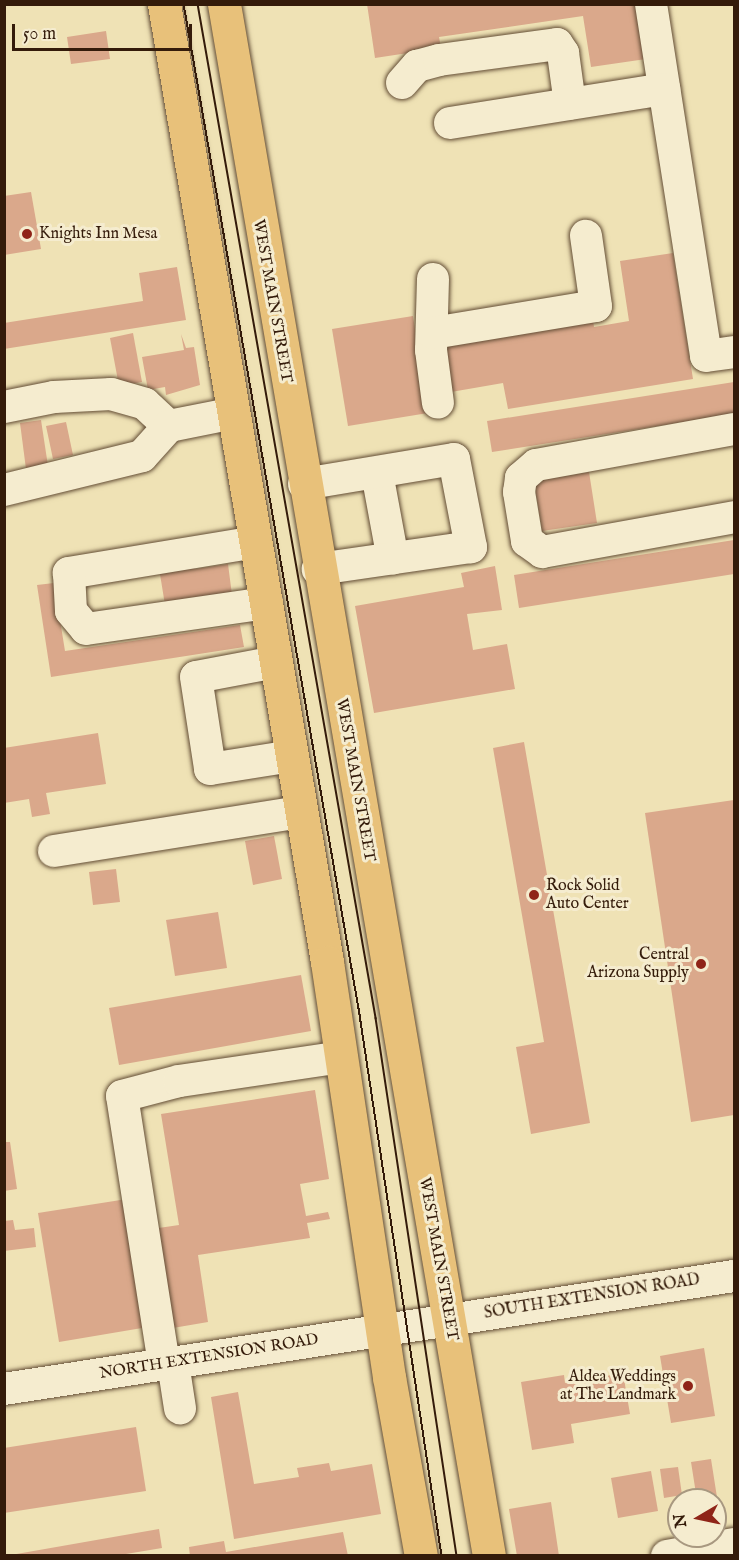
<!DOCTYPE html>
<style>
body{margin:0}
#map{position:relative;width:739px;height:1560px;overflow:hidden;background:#efe2b5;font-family:"IM FELL English",serif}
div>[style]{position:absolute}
.building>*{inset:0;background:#daa88b}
.roads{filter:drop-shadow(0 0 2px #634d35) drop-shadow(0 0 2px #634d35)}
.minor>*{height:32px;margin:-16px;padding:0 16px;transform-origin:16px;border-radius:16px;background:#f5eccf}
.major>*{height:33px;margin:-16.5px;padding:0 16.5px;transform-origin:16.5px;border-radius:16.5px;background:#e8c17a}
.tram>*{height:1.5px;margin:-0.75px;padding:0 0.75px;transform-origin:0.75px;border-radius:0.75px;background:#341b0a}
.dots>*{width:16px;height:16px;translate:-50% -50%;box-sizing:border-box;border:3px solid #f5eccf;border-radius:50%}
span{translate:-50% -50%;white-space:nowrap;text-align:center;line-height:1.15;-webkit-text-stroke:6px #f5eccf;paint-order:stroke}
.poi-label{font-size:16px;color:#341b0a}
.left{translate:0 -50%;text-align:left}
.right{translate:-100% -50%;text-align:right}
.street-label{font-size:16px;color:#341b0a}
.frame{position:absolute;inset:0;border:6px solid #341b0a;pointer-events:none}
.north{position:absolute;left:667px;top:1488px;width:60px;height:60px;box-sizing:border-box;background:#f5eccf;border:2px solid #a89880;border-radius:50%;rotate:261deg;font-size:16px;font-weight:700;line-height:24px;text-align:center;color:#341b0a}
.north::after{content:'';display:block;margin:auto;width:21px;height:27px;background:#8f2418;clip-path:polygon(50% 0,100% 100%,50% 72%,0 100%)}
.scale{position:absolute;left:12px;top:24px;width:180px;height:27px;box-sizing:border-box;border:3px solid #341b0a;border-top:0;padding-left:8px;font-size:18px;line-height:21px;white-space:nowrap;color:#341b0a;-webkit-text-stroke:4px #f5eccf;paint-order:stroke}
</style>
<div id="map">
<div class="building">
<div style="clip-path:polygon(367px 4px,638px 4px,646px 59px,591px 67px,583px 16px,439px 37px,441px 48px,375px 58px)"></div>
<div style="clip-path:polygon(106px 31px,110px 59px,71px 64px,67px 37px)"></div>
<div style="clip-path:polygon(31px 192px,41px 249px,4px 255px,4px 196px)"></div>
<div style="clip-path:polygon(673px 253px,693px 379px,508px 409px,503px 383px,451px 392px,442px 338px,592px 314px,594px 327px,629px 321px,620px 261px)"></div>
<div style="clip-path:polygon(177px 267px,186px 320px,4px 349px,4px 323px,143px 301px,139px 273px)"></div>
<div style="clip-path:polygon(413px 316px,428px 413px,348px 426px,332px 329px)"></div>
<div style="clip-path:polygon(133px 333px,142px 382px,119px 386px,110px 338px)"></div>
<div style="clip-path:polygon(181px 334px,186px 348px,194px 347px,200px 385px,166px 395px,165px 387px,148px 390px,142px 357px,184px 350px)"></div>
<div style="clip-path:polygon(734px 382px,734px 414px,492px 452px,487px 421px)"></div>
<div style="clip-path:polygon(41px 420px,48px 466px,26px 469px,20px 423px)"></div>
<div style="clip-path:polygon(66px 422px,73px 455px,53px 459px,46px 426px)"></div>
<div style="clip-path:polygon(589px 472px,597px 523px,542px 531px,534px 481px)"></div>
<div style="clip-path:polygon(734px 540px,734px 574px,519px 608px,514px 575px)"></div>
<div style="clip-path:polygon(194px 563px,195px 569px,228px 564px,232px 595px,165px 605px,159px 568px)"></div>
<div style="clip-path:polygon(495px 566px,502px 610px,467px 614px,473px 650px,507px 644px,515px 689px,374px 713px,355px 606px,464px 587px,461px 573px)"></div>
<div style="clip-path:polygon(54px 583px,65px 651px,240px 625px,244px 647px,51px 677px,37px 585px)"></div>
<div style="clip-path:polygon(98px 733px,106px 784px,46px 793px,50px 814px,32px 817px,29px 799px,4px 803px,4px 748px)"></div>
<div style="clip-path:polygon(524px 742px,590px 1123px,531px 1134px,516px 1047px,544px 1042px,493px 748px)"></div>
<div style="clip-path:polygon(734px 800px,734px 1115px,691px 1122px,645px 813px)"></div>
<div style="clip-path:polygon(274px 836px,282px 879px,253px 885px,245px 841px)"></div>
<div style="clip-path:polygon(116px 869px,120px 902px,93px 905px,89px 872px)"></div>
<div style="clip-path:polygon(218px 912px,227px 968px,175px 976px,166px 920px)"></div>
<div style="clip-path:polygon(301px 975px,311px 1031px,119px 1065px,109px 1008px)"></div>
<div style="clip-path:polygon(315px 1090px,329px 1179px,300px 1184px,306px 1216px,328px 1212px,330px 1219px,307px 1223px,310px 1238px,198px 1255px,208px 1322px,167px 1329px,152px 1229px,179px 1225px,161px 1114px)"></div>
<div style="clip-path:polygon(4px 1142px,10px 1142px,17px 1189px,4px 1191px)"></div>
<div style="clip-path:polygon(127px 1199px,148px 1327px,59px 1342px,38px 1213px)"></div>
<div style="clip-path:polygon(13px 1220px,15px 1230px,34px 1228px,36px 1247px,4px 1251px,4px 1221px)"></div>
<div style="clip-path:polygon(704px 1348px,715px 1416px,671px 1423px,660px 1356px)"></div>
<div style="clip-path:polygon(623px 1373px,630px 1414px,571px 1424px,574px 1443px,532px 1450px,521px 1382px,564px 1375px,565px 1383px)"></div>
<div style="clip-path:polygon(238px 1392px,254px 1484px,299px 1477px,297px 1468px,329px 1463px,331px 1471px,372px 1464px,381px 1514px,234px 1539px,211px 1397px)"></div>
<div style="clip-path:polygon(136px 1427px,146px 1491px,4px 1513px,4px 1448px)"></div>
<div style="clip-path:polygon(711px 1459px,719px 1510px,715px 1510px,715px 1500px,697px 1500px,691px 1462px)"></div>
<div style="clip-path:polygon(678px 1467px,682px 1495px,664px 1498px,660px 1469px)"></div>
<div style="clip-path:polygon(651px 1471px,658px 1511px,618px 1518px,611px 1478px)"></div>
<div style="clip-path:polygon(551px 1502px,559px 1556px,517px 1556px,509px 1509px)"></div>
<div style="clip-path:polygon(159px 1529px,162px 1548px,114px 1556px,5px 1556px)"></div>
<div style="clip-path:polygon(343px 1532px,348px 1556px,190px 1556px,189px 1547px,224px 1541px,226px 1552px)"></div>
</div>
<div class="roads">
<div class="minor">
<div style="left:651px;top:4px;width:356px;rotate:81.1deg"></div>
<div style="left:706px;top:356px;width:28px;rotate:-8deg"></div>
<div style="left:402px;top:83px;width:23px;rotate:-49deg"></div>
<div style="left:417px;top:66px;width:23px;rotate:-15deg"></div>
<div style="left:439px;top:60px;width:119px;rotate:-7.7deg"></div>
<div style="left:557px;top:44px;width:11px;rotate:56deg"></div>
<div style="left:563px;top:53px;width:51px;rotate:82.2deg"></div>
<div style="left:450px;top:123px;width:217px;rotate:-9deg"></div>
<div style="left:433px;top:279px;width:71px;rotate:91.6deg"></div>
<div style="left:431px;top:350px;width:53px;rotate:82.5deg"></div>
<div style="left:433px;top:333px;width:165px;rotate:-9.4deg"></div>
<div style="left:596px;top:306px;width:71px;rotate:-98.1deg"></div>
<div style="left:4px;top:407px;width:51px;rotate:-11.3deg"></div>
<div style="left:54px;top:397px;width:57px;rotate:-3deg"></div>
<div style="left:111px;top:394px;width:35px;rotate:16deg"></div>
<div style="left:145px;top:404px;width:33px;rotate:43deg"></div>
<div style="left:734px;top:429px;width:201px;rotate:169.7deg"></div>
<div style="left:536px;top:465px;width:20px;rotate:139deg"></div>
<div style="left:521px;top:478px;width:14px;rotate:98deg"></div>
<div style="left:519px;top:492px;width:50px;rotate:80.7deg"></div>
<div style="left:527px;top:541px;width:19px;rotate:36deg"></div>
<div style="left:542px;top:552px;width:195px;rotate:-10.3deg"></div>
<div style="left:377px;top:473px;width:87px;rotate:79.5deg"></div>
<div style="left:304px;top:484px;width:152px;rotate:-9.5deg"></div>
<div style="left:454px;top:459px;width:90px;rotate:79.1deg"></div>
<div style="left:471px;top:547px;width:155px;rotate:171.8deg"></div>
<div style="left:4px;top:490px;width:142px;rotate:-13.8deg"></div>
<div style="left:142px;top:456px;width:40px;rotate:-48deg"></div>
<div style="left:169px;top:426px;width:66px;rotate:-11.3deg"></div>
<div style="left:256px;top:542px;width:190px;rotate:170.6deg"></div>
<div style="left:69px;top:573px;width:38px;rotate:87deg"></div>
<div style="left:71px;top:611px;width:23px;rotate:50deg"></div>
<div style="left:86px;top:629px;width:183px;rotate:-8.2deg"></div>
<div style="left:276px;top:662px;width:81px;rotate:169.4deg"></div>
<div style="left:196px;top:677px;width:93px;rotate:81.3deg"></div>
<div style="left:210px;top:769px;width:83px;rotate:-9deg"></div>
<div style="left:54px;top:851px;width:250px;rotate:-9deg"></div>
<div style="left:173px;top:1363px;width:46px;rotate:81.2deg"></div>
<div style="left:164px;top:1364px;width:271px;rotate:-98.9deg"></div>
<div style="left:122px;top:1096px;width:59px;rotate:-14.7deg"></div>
<div style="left:179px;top:1081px;width:164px;rotate:-8.4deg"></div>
<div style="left:4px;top:1389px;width:739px;rotate:-8.8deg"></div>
<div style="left:667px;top:1556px;width:68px;rotate:-10.2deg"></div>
</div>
<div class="major">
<div style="left:164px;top:4px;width:972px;rotate:80.34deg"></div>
<div style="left:327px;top:962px;width:420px;rotate:81.5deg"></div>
<div style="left:389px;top:1377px;width:182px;rotate:79.9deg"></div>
<div style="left:224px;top:4px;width:1574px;rotate:80.31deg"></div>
</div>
</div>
<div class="tram">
<div style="left:184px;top:4px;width:1026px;rotate:80.12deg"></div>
<div style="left:360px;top:1015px;width:547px;rotate:81.38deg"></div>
<div style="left:198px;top:4px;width:1030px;rotate:80.04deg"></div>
<div style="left:376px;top:1018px;width:544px;rotate:81.44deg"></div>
</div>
<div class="dots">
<div style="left:27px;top:234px;background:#8f2418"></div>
<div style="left:534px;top:895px;background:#8f2418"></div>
<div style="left:701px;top:964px;background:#8f2418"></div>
<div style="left:688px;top:1386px;background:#8f2418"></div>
</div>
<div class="poi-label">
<span class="left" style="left:39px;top:234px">Knights Inn Mesa</span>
<span class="left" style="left:546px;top:895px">Rock Solid<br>Auto Center</span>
<span class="right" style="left:689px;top:964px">Central<br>Arizona Supply</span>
<span class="right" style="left:676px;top:1386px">Aldea Weddings<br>at The Landmark</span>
</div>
<div class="street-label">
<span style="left:272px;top:301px;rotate:80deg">WEST MAIN STREET</span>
<span style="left:355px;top:780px;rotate:80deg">WEST MAIN STREET</span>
<span style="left:438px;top:1259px;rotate:80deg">WEST MAIN STREET</span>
<span style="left:592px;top:1297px;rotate:-9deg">SOUTH EXTENSION ROAD</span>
<span style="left:209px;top:1357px;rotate:-9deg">NORTH EXTENSION ROAD</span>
</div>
<div class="frame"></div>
<div class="north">N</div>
<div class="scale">50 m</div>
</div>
